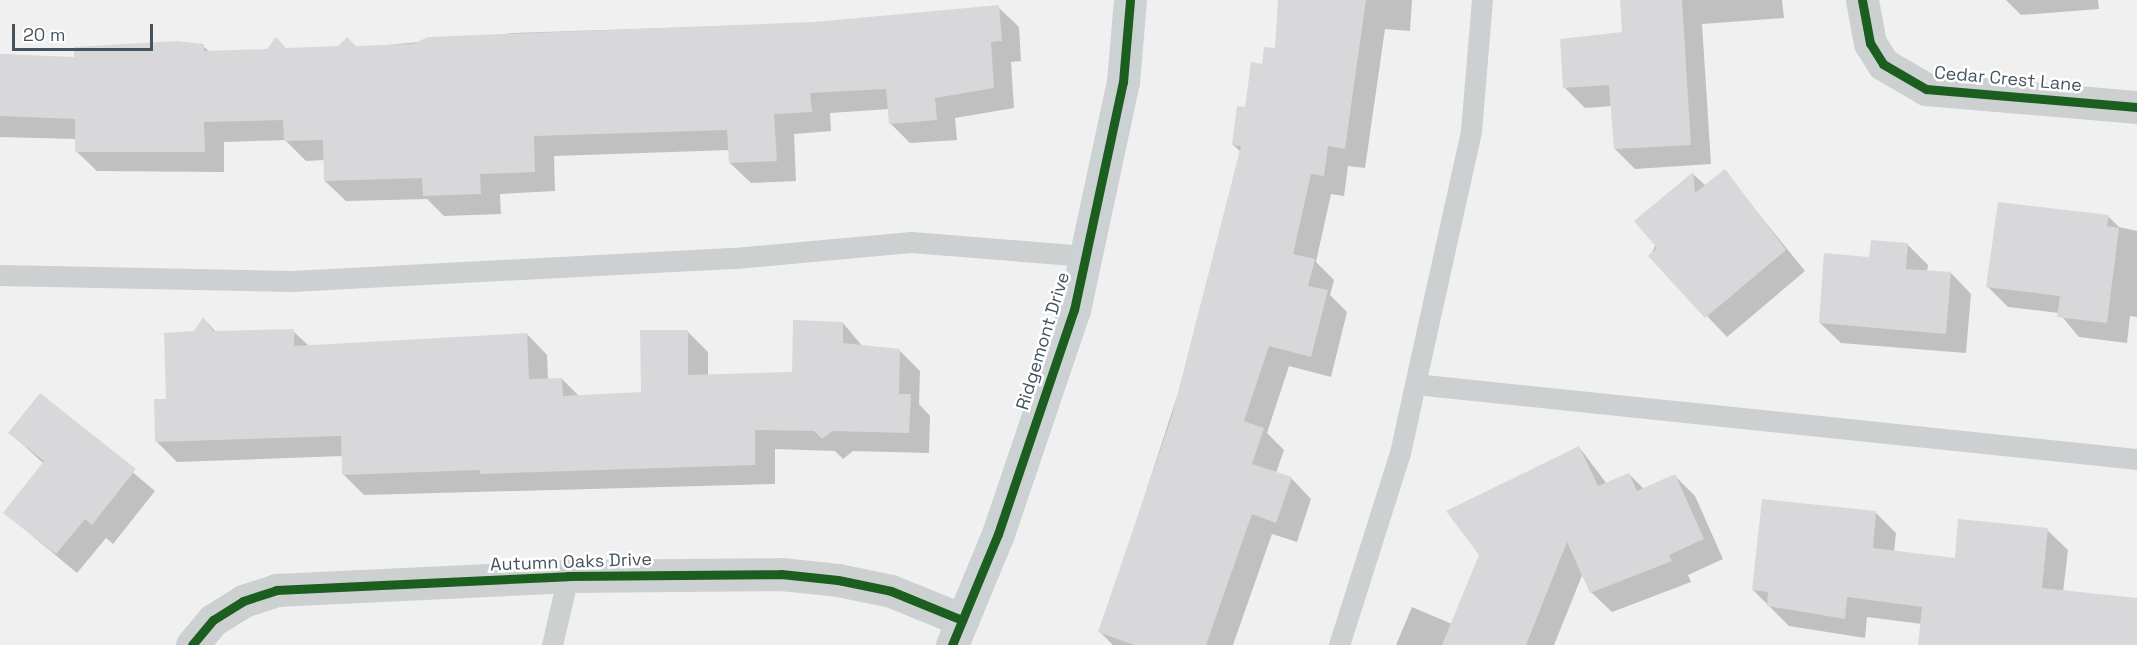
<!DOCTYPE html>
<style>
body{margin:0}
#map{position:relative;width:2137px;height:645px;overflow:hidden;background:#f1f0f0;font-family:"Space Grotesk",sans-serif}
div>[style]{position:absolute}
.shadow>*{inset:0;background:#0003}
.building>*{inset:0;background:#d8d8db}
.lane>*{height:21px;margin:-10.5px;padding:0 10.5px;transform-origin:10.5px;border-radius:10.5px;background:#ccd0d1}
.street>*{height:33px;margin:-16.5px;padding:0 16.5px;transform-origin:16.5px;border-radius:16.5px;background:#ccd0d1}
.secondary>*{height:33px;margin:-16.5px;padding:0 16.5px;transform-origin:16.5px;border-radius:16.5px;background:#ccd1d4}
.cycleway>*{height:9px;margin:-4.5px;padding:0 4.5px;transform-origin:4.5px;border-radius:4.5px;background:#1b5e20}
span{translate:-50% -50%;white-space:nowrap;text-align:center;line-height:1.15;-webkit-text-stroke:5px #fff;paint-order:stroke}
.street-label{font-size:18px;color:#45545f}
.scale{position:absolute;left:12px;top:24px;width:141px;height:27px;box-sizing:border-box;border:3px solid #45545f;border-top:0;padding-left:8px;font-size:18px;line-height:21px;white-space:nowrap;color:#45545f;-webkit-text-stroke:4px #fff;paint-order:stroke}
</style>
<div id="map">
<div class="shadow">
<div style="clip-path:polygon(1280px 0,1412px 0,1410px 31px,1385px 29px,1365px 168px,1348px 166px,1344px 196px,1331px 194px,1316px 262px,1334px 280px,1330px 295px,1347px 312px,1331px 377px,1289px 366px,1267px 433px,1284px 450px,1276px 473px,1291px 478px,1311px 499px,1297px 542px,1272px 534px,1233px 645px,1113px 645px,1100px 632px,1188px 363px,1241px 152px,1233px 145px,1263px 65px,1277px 50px)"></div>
<div style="clip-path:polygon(1622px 0,1782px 0,1784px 18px,1702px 24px,1711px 164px,1635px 169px,1615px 149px,1612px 106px,1585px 108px,1565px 88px,1624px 34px)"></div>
<div style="clip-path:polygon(2006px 0,2098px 0,2099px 9px,2021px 15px)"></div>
<div style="clip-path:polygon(998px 7px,1019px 27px,1021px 61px,1011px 62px,1014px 108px,955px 118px,957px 140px,910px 143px,890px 123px,889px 109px,830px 113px,831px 131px,794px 134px,796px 181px,751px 183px,730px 163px,730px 150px,554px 156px,555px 191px,500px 194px,501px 214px,444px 216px,427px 199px,346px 201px,325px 181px,325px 160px,306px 161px,285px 140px,224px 142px,224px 172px,97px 171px,76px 151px,76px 139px,0 137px,0 54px,76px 59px,76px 48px,177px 43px,203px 46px,210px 52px,356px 48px,514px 33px,814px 23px)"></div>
<div style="clip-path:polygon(1724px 171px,1805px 271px,1727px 337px,1650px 256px,1693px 174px,1706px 186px)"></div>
<div style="clip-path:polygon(2108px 216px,2119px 227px,2137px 231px,2137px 317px,2130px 316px,2127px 343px,2079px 337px,2059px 313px,2008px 307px,1988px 287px)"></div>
<div style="clip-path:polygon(1907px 244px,1928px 265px,1927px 272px,1951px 273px,1971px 294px,1966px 353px,1841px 343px,1820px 323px,1870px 258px)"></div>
<div style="clip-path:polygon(204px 319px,216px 332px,293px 331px,310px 347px,527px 334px,547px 355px,548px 380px,562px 379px,579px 396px,642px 393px,687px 331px,708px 352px,708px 376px,793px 373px,843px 323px,863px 347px,899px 350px,920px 371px,919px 404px,930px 416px,929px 453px,853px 451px,843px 459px,835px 451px,775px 449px,775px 484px,364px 495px,343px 474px,343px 456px,177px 462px,157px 442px,167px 400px)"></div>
<div style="clip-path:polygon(40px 395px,155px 491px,113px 544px,106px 538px,77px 573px,5px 513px,44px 464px,10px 433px)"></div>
<div style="clip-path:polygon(1579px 447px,1607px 484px,1629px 474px,1644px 489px,1675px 476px,1695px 496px,1723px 559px,1688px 575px,1691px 582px,1612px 612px,1591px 592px,1583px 573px,1554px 645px,1396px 645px,1412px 607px,1452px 624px)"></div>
<div style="clip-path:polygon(1875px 512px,1896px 533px,1894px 552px,1956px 559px,2047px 530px,2068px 550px,2063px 592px,2137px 599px,2137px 645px,1920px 645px,1922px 624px,1867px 617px,1865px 638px,1789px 626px,1753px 590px)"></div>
</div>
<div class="building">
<div style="clip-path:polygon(1278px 0,1366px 0,1345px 149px,1328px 146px,1324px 176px,1311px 174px,1293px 254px,1315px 259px,1308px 286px,1328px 290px,1311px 357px,1269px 346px,1244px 421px,1264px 428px,1252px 464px,1292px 477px,1276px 523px,1252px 514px,1206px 645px,1134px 645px,1098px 632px,1172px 416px,1241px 146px,1232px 145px,1237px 106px,1245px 107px,1251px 62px,1262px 64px,1264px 47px,1275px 48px)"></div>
<div style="clip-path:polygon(1620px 0,1682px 0,1691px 145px,1614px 149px,1609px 85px,1563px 88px,1560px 39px,1622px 32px)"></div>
<div style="clip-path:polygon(999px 5px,1002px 41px,991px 42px,994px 88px,935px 98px,937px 120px,889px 124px,886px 89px,810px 93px,812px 112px,774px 114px,777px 161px,729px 163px,727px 130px,534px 136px,535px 172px,480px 174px,481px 194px,423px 196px,422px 178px,324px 181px,323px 140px,284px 141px,283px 120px,204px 122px,205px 152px,75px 152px,75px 119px,0 116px,0 54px,74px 57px,74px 47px,177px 41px,204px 44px,204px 51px,267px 49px,276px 37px,286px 48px,338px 46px,347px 37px,356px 46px,413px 44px,428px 37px,814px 22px)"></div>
<div style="clip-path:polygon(1725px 169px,1786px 250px,1705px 318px,1648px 256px,1657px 248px,1634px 221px,1693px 172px,1695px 193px)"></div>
<div style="clip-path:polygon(1998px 202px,2109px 215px,2107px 226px,2119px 228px,2107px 323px,2057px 317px,2060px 296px,1986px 287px)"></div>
<div style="clip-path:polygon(1871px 240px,1908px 243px,1906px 269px,1951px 272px,1946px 334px,1819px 323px,1824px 253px,1869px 257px)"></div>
<div style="clip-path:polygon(203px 317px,213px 331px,294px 329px,294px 346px,527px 333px,529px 379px,562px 378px,563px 396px,641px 392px,640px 330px,688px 330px,688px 375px,792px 372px,793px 320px,843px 322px,843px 343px,900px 349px,899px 394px,911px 394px,909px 433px,832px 431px,822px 439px,814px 431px,755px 430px,755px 465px,480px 474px,480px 470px,342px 475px,341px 436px,155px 442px,154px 399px,166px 399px,164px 333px,194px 331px)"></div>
<div style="clip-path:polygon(40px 393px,136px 469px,92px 525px,85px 519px,56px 554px,3px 513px,44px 461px,8px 433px)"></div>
<div style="clip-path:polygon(1579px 446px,1598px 486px,1629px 473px,1637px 491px,1675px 474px,1704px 539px,1669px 555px,1672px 561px,1590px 593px,1567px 542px,1526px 645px,1442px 645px,1479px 555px,1446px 511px)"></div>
<div style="clip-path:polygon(1762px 499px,1876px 511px,1873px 548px,1955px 558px,1958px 519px,2048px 528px,2042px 588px,2137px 598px,2137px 645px,1918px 645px,1922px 607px,1847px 597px,1845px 619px,1767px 606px,1768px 592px,1752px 590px)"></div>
</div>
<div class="lane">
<div style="left:0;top:275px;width:292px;rotate:1.2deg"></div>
<div style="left:292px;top:281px;width:444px;rotate:-3deg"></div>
<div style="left:735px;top:258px;width:177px;rotate:-5.2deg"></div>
<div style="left:911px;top:242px;width:175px;rotate:4.6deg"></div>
<div style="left:1415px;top:384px;width:726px;rotate:5.93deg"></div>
<div style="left:552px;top:645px;width:71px;rotate:-76.9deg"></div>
<div style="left:1339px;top:645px;width:201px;rotate:-72.4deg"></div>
<div style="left:1400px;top:453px;width:71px;rotate:-77.7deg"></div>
<div style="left:1415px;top:384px;width:259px;rotate:-77.5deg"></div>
<div style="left:1471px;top:131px;width:131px;rotate:-85.2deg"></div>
</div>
<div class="street">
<div style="left:1862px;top:0;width:44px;rotate:79.5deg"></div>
<div style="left:1870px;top:43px;width:25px;rotate:58deg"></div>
<div style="left:1883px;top:64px;width:50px;rotate:30.2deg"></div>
<div style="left:1926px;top:89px;width:212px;rotate:4.9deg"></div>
<div style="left:192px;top:645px;width:33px;rotate:-50deg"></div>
<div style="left:213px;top:620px;width:36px;rotate:-32deg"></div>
<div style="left:243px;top:601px;width:35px;rotate:-18deg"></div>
<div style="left:276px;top:590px;width:292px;rotate:-2.7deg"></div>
<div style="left:568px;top:576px;width:213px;rotate:-0.5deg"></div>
<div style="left:781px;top:574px;width:57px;rotate:6deg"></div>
<div style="left:838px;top:580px;width:54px;rotate:11.7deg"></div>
<div style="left:891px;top:591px;width:77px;rotate:22.2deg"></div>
</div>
<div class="secondary">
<div style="left:952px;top:645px;width:120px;rotate:-67.5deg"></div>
<div style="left:998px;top:534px;width:237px;rotate:-71.3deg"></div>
<div style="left:1074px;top:310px;width:233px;rotate:-77.9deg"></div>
<div style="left:1123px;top:82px;width:82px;rotate:-85.1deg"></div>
</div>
<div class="cycleway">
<div style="left:1862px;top:0;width:44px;rotate:79.5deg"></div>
<div style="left:1870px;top:43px;width:25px;rotate:58deg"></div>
<div style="left:1883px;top:64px;width:50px;rotate:30.2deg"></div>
<div style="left:1926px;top:89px;width:212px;rotate:4.9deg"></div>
<div style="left:192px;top:645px;width:33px;rotate:-50deg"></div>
<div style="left:213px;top:620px;width:36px;rotate:-32deg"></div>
<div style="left:243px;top:601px;width:35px;rotate:-18deg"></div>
<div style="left:276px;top:590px;width:292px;rotate:-2.7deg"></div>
<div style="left:568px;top:576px;width:213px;rotate:-0.5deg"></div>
<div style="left:781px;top:574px;width:57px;rotate:6deg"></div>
<div style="left:838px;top:580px;width:54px;rotate:11.7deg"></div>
<div style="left:891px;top:591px;width:77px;rotate:22.2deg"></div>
<div style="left:952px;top:645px;width:120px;rotate:-67.5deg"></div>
<div style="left:998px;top:534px;width:237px;rotate:-71.3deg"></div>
<div style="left:1074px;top:310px;width:233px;rotate:-77.9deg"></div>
<div style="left:1123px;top:82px;width:82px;rotate:-85.1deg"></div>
</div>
<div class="street-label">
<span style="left:2008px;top:79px;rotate:5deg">Cedar Crest Lane</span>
<span style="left:1043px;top:341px;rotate:-73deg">Ridgemont Drive</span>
<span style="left:571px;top:562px;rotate:-2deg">Autumn Oaks Drive</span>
</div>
<div class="scale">20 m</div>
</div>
